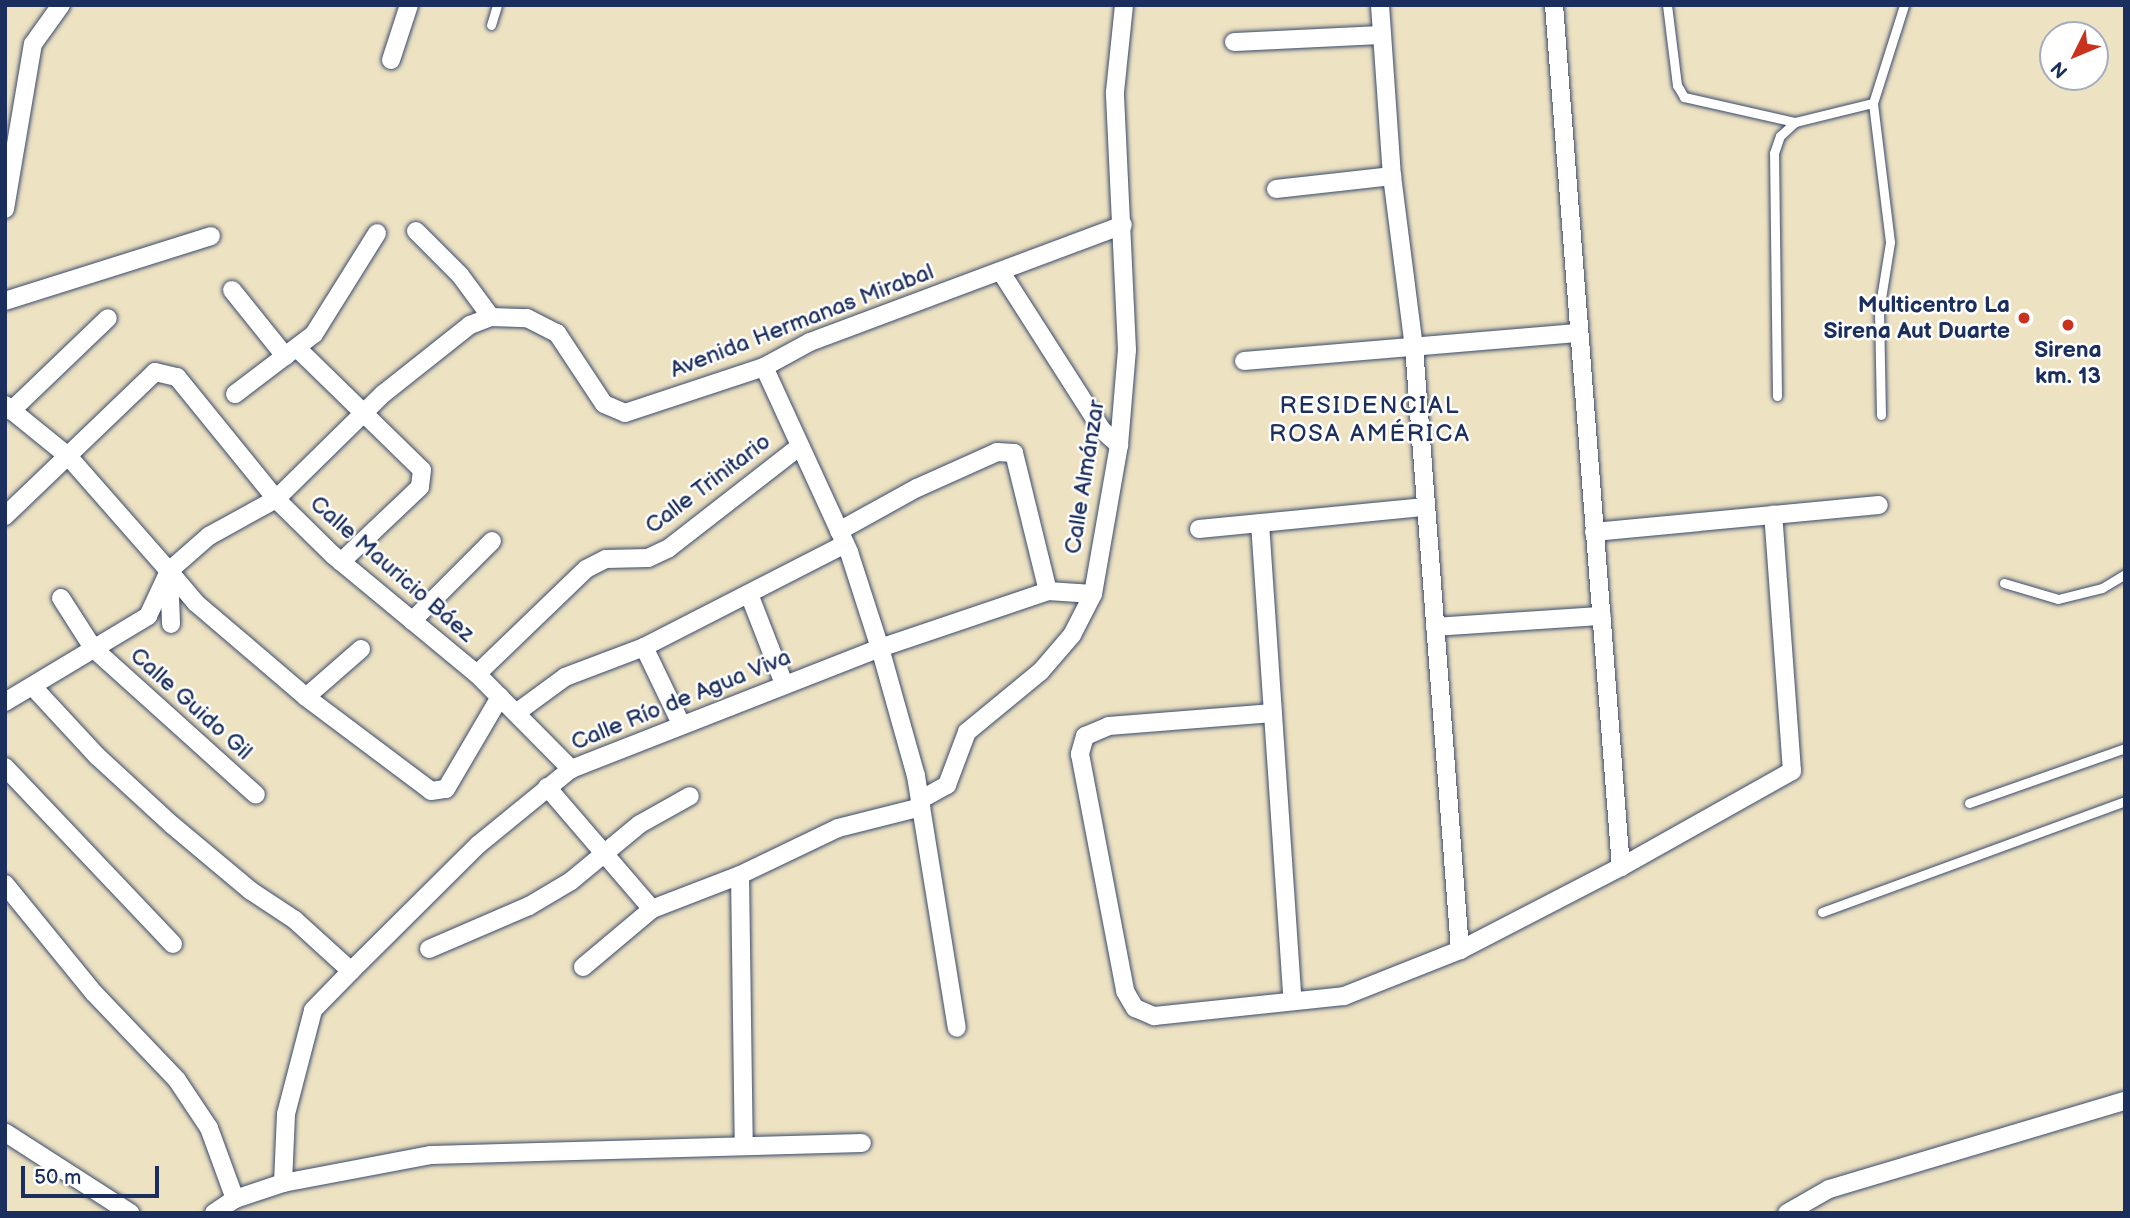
<!DOCTYPE html>
<meta charset="utf-8">
<style>
body{margin:0}
#map{position:relative;width:2130px;height:1218px;overflow:hidden;background:#ede2c2;font-family:"Balsamiq Sans",sans-serif}
div>[style]{position:absolute}
.roads{filter:drop-shadow(0 0 2px #3a4a6d) drop-shadow(0 0 2px #3a4a6d)}
.lane>*{height:9px;margin:-4.5px;padding:0 4.5px;transform-origin:4.5px;border-radius:4.5px;background:#fff}
.street>*{height:18px;margin:-9px;padding:0 9px;transform-origin:9px;border-radius:9px;background:#fff}
.dots>*{width:19px;height:19px;translate:-50% -50%;box-sizing:border-box;border:4px solid #fff;border-radius:50%}
span{translate:-50% -50%;white-space:nowrap;text-align:center;line-height:1.15;-webkit-text-stroke:5px #fff;paint-order:stroke}
.poi-label{font-size:23px;color:#1b2f5e;font-weight:700}
.right{translate:-100% -50%;text-align:right}
.street-label{font-size:23px;color:#1b2f5e}
.neighbourhood-label{font-size:24px;color:#1b2f5e;letter-spacing:2px}
.frame{position:absolute;inset:0;border:7px solid #1b2f5e;pointer-events:none}
.north{position:absolute;left:2039px;top:21px;width:70px;height:70px;box-sizing:border-box;background:#fff;border:2px solid #a4acbf;border-radius:50%;rotate:227deg;font-size:19px;font-weight:700;line-height:28px;text-align:center;color:#1b2f5e}
.north::after{content:'';display:block;margin:auto;width:24px;height:32px;background:#c8321e;clip-path:polygon(50% 0,100% 100%,50% 72%,0 100%)}
.scale{position:absolute;left:21px;top:1166px;width:138px;height:32px;box-sizing:border-box;border:4px solid #1b2f5e;border-top:0;padding-left:9px;font-size:21px;line-height:24px;white-space:nowrap;color:#1b2f5e;-webkit-text-stroke:5px #fff;paint-order:stroke}
</style>
<div id="map">
<div class="roads">
<div class="lane">
<div style="left:1667px;top:5px;width:81px;rotate:82.9deg"></div>
<div style="left:1677px;top:85px;width:14px;rotate:60deg"></div>
<div style="left:1684px;top:97px;width:114px;rotate:12.7deg"></div>
<div style="left:491px;top:25px;width:21px;rotate:-73deg"></div>
<div style="left:1777px;top:396px;width:243px;rotate:-90.7deg"></div>
<div style="left:1774px;top:153px;width:18px;rotate:-71deg"></div>
<div style="left:1780px;top:136px;width:21px;rotate:-43deg"></div>
<div style="left:1795px;top:122px;width:80px;rotate:-13.7deg"></div>
<div style="left:1881px;top:415px;width:104px;rotate:-91.1deg"></div>
<div style="left:1879px;top:311px;width:70px;rotate:-80.9deg"></div>
<div style="left:1890px;top:242px;width:140px;rotate:-97deg"></div>
<div style="left:1873px;top:103px;width:103px;rotate:-72.4deg"></div>
<div style="left:2004px;top:583px;width:56px;rotate:16.5deg"></div>
<div style="left:2058px;top:599px;width:45px;rotate:-14deg"></div>
<div style="left:2102px;top:588px;width:27px;rotate:-31deg"></div>
<div style="left:1969px;top:803px;width:165px;rotate:-19.4deg"></div>
<div style="left:1822px;top:912px;width:323px;rotate:-20.1deg"></div>
</div>
<div class="street">
<div style="left:1380px;top:5px;width:171px;rotate:86deg"></div>
<div style="left:1392px;top:176px;width:172px;rotate:82.7deg"></div>
<div style="left:1414px;top:347px;width:605px;rotate:85.64deg"></div>
<div style="left:1554px;top:5px;width:865px;rotate:85.56deg"></div>
<div style="left:1234px;top:42px;width:148px;rotate:-2.7deg"></div>
<div style="left:391px;top:60px;width:58px;rotate:-71.9deg"></div>
<div style="left:1276px;top:189px;width:117px;rotate:-6.4deg"></div>
<div style="left:5px;top:209px;width:167px;rotate:-80.4deg"></div>
<div style="left:33px;top:44px;width:48px;rotate:-54.3deg"></div>
<div style="left:416px;top:231px;width:62px;rotate:45deg"></div>
<div style="left:460px;top:275px;width:52px;rotate:53.6deg"></div>
<div style="left:1001px;top:272px;width:188px;rotate:57.4deg"></div>
<div style="left:1102px;top:430px;width:23px;rotate:41deg"></div>
<div style="left:232px;top:290px;width:85px;rotate:51.2deg"></div>
<div style="left:5px;top:301px;width:216px;rotate:-17.5deg"></div>
<div style="left:298px;top:349px;width:173px;rotate:44.3deg"></div>
<div style="left:422px;top:470px;width:17px;rotate:97deg"></div>
<div style="left:420px;top:487px;width:109px;rotate:136.5deg"></div>
<div style="left:1244px;top:361px;width:334px;rotate:-4.8deg"></div>
<div style="left:764px;top:367px;width:204px;rotate:65.3deg"></div>
<div style="left:849px;top:552px;width:101px;rotate:72.1deg"></div>
<div style="left:880px;top:648px;width:133px;rotate:74.3deg"></div>
<div style="left:916px;top:776px;width:255px;rotate:80.8deg"></div>
<div style="left:235px;top:394px;width:99px;rotate:-37.2deg"></div>
<div style="left:314px;top:334px;width:119px;rotate:-58deg"></div>
<div style="left:5px;top:405px;width:81px;rotate:39deg"></div>
<div style="left:68px;top:456px;width:153px;rotate:48.7deg"></div>
<div style="left:169px;top:571px;width:53px;rotate:87.8deg"></div>
<div style="left:11px;top:411px;width:134px;rotate:-43.8deg"></div>
<div style="left:5px;top:516px;width:208px;rotate:-43.8deg"></div>
<div style="left:155px;top:372px;width:23px;rotate:13deg"></div>
<div style="left:177px;top:377px;width:157px;rotate:50.9deg"></div>
<div style="left:276px;top:499px;width:80px;rotate:44.5deg"></div>
<div style="left:333px;top:555px;width:187px;rotate:39.6deg"></div>
<div style="left:477px;top:674px;width:134px;rotate:45.3deg"></div>
<div style="left:1260px;top:523px;width:476px;rotate:86.1deg"></div>
<div style="left:1199px;top:529px;width:227px;rotate:-5.6deg"></div>
<div style="left:839px;top:531px;width:89px;rotate:-28.9deg"></div>
<div style="left:917px;top:488px;width:88px;rotate:-24.2deg"></div>
<div style="left:997px;top:452px;width:17px;rotate:3deg"></div>
<div style="left:1014px;top:453px;width:142px;rotate:76.2deg"></div>
<div style="left:1594px;top:532px;width:286px;rotate:-5.4deg"></div>
<div style="left:169px;top:571px;width:42px;rotate:49.8deg"></div>
<div style="left:196px;top:603px;width:145px;rotate:40.5deg"></div>
<div style="left:306px;top:697px;width:156px;rotate:36.9deg"></div>
<div style="left:431px;top:791px;width:15px;rotate:-8deg"></div>
<div style="left:446px;top:789px;width:107px;rotate:-59.6deg"></div>
<div style="left:749px;top:594px;width:97px;rotate:68.7deg"></div>
<div style="left:61px;top:598px;width:59px;rotate:57.4deg"></div>
<div style="left:93px;top:648px;width:219px;rotate:42deg"></div>
<div style="left:412px;top:621px;width:113px;rotate:-45deg"></div>
<div style="left:1435px;top:627px;width:167px;rotate:-3.8deg"></div>
<div style="left:644px;top:647px;width:85px;rotate:64.3deg"></div>
<div style="left:477px;top:674px;width:151px;rotate:-43.9deg"></div>
<div style="left:586px;top:569px;width:22px;rotate:-27deg"></div>
<div style="left:606px;top:559px;width:42px;rotate:-1.4deg"></div>
<div style="left:648px;top:558px;width:23px;rotate:-25deg"></div>
<div style="left:669px;top:548px;width:166px;rotate:-37.9deg"></div>
<div style="left:306px;top:697px;width:73px;rotate:-41.1deg"></div>
<div style="left:5px;top:702px;width:167px;rotate:-31deg"></div>
<div style="left:148px;top:616px;width:50px;rotate:-65deg"></div>
<div style="left:169px;top:571px;width:53px;rotate:-41.2deg"></div>
<div style="left:209px;top:536px;width:77px;rotate:-28.9deg"></div>
<div style="left:276px;top:499px;width:150px;rotate:-44.5deg"></div>
<div style="left:383px;top:394px;width:111px;rotate:-38.4deg"></div>
<div style="left:470px;top:325px;width:22px;rotate:-21deg"></div>
<div style="left:491px;top:317px;width:36px;rotate:2deg"></div>
<div style="left:527px;top:318px;width:34px;rotate:27deg"></div>
<div style="left:557px;top:333px;width:85px;rotate:56.5deg"></div>
<div style="left:604px;top:404px;width:23px;rotate:23deg"></div>
<div style="left:625px;top:413px;width:146px;rotate:-18.3deg"></div>
<div style="left:764px;top:367px;width:52px;rotate:-28.5deg"></div>
<div style="left:810px;top:342px;width:334px;rotate:-20.5deg"></div>
<div style="left:516px;top:713px;width:61px;rotate:-36.3deg"></div>
<div style="left:565px;top:677px;width:85px;rotate:-20.8deg"></div>
<div style="left:644px;top:647px;width:226px;rotate:-27.1deg"></div>
<div style="left:1273px;top:713px;width:165px;rotate:175.5deg"></div>
<div style="left:1109px;top:726px;width:26px;rotate:157deg"></div>
<div style="left:1085px;top:736px;width:19px;rotate:106deg"></div>
<div style="left:1080px;top:754px;width:241px;rotate:79.2deg"></div>
<div style="left:1125px;top:991px;width:20px;rotate:60deg"></div>
<div style="left:1135px;top:1008px;width:21px;rotate:23deg"></div>
<div style="left:1154px;top:1016px;width:191px;rotate:-6deg"></div>
<div style="left:1344px;top:996px;width:125px;rotate:-21.6deg"></div>
<div style="left:1460px;top:950px;width:181px;rotate:-27.3deg"></div>
<div style="left:1621px;top:867px;width:196px;rotate:-29.3deg"></div>
<div style="left:1792px;top:771px;width:257px;rotate:-94.2deg"></div>
<div style="left:5px;top:767px;width:244px;rotate:46.5deg"></div>
<div style="left:547px;top:787px;width:161px;rotate:49.3deg"></div>
<div style="left:652px;top:909px;width:94px;rotate:-21.1deg"></div>
<div style="left:740px;top:875px;width:109px;rotate:-25.6deg"></div>
<div style="left:838px;top:828px;width:86px;rotate:-14.2deg"></div>
<div style="left:920px;top:800px;width:31px;rotate:-29deg"></div>
<div style="left:947px;top:785px;width:57px;rotate:-69.3deg"></div>
<div style="left:967px;top:732px;width:96px;rotate:-39.5deg"></div>
<div style="left:1041px;top:671px;width:48px;rotate:-49.3deg"></div>
<div style="left:1072px;top:635px;width:46px;rotate:-62.9deg"></div>
<div style="left:1093px;top:594px;width:151px;rotate:-80.1deg"></div>
<div style="left:1119px;top:445px;width:95px;rotate:-85.2deg"></div>
<div style="left:1127px;top:350px;width:258px;rotate:-92.7deg"></div>
<div style="left:1115px;top:92px;width:87px;rotate:-84.1deg"></div>
<div style="left:740px;top:875px;width:270px;rotate:89.2deg"></div>
<div style="left:5px;top:884px;width:141px;rotate:50.8deg"></div>
<div style="left:94px;top:993px;width:120px;rotate:46.3deg"></div>
<div style="left:177px;top:1080px;width:58px;rotate:56.3deg"></div>
<div style="left:209px;top:1128px;width:76px;rotate:69.9deg"></div>
<div style="left:235px;top:1199px;width:51px;rotate:-18.4deg"></div>
<div style="left:283px;top:1183px;width:69px;rotate:-87.5deg"></div>
<div style="left:286px;top:1114px;width:107px;rotate:-75.4deg"></div>
<div style="left:313px;top:1010px;width:54px;rotate:-45.7deg"></div>
<div style="left:351px;top:971px;width:76px;rotate:-137.7deg"></div>
<div style="left:295px;top:920px;width:53px;rotate:-146.6deg"></div>
<div style="left:251px;top:891px;width:103px;rotate:-140.1deg"></div>
<div style="left:172px;top:825px;width:102px;rotate:-137.4deg"></div>
<div style="left:97px;top:756px;width:94px;rotate:-132.8deg"></div>
<div style="left:429px;top:949px;width:109px;rotate:-23.3deg"></div>
<div style="left:529px;top:906px;width:49px;rotate:-30.8deg"></div>
<div style="left:571px;top:881px;width:89px;rotate:-39.6deg"></div>
<div style="left:640px;top:824px;width:57px;rotate:-29.2deg"></div>
<div style="left:583px;top:967px;width:90px;rotate:-40deg"></div>
<div style="left:351px;top:971px;width:180px;rotate:-44.8deg"></div>
<div style="left:479px;top:844px;width:119px;rotate:-39.2deg"></div>
<div style="left:571px;top:769px;width:332px;rotate:-21.4deg"></div>
<div style="left:880px;top:648px;width:177px;rotate:-18.7deg"></div>
<div style="left:1048px;top:591px;width:45px;rotate:3.8deg"></div>
<div style="left:6px;top:1133px;width:148px;rotate:32.8deg"></div>
<div style="left:283px;top:1183px;width:151px;rotate:-10.7deg"></div>
<div style="left:431px;top:1155px;width:431px;rotate:-1.6deg"></div>
<div style="left:214px;top:1213px;width:25px;rotate:-34deg"></div>
<div style="left:1787px;top:1213px;width:48px;rotate:-29.7deg"></div>
<div style="left:1829px;top:1189px;width:309px;rotate:-16.6deg"></div>
</div>
</div>
<div class="dots">
<div style="left:2024px;top:318px;background:#c8321e"></div>
<div style="left:2068px;top:325px;background:#c8321e"></div>
</div>
<div class="poi-label">
<span class="right" style="left:2010px;top:318px">Multicentro La<br>Sirena Aut Duarte</span>
<span style="left:2068px;top:363px">Sirena<br>km. 13</span>
</div>
<div class="street-label">
<span style="left:802px;top:321px;rotate:-21deg">Avenida Hermanas Mirabal</span>
<span style="left:1085px;top:477px;rotate:-81deg">Calle Almánzar</span>
<span style="left:708px;top:484px;rotate:-37deg">Calle Trinitario</span>
<span style="left:392px;top:569px;rotate:41deg">Calle Mauricio Báez</span>
<span style="left:681px;top:700px;rotate:-22deg">Calle Río de Agua Viva</span>
<span style="left:191px;top:704px;rotate:42deg">Calle Guido Gil</span>
</div>
<div class="neighbourhood-label">
<span style="left:1370px;top:420px">RESIDENCIAL<br>ROSA AMÉRICA</span>
</div>
<div class="frame"></div>
<div class="north">N</div>
<div class="scale">50 m</div>
</div>
